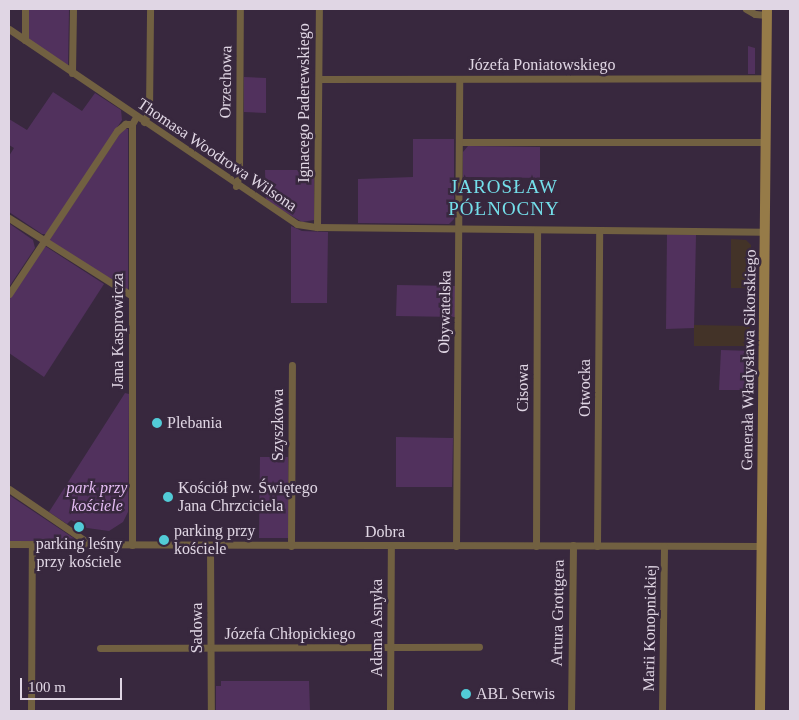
<!DOCTYPE html>
<meta charset="utf-8">
<style>
body{margin:0}
#map{position:relative;width:799px;height:720px;overflow:hidden;background:#38283e;font-family:Georgia,serif}
div>[style]{position:absolute}
.commercial>*{inset:0;background:#433328}
.green>*{inset:0;background:#51315d}
.minor>*{height:7px;margin:-3.5px;padding:0 3.5px;transform-origin:3.5px;border-radius:3.5px;background:#716041}
.secondary>*{height:10px;margin:-5px;padding:0 5px;transform-origin:5px;border-radius:5px;background:#967b48}
.rail>*{height:2px;margin-top:-1px;transform-origin:0;background:repeating-linear-gradient(90deg,#cac0cf 0 9px,transparent 0 18px)}
.dots>*{width:14px;height:14px;translate:-50% -50%;box-sizing:border-box;border:2px solid #38283e;border-radius:50%}
span{translate:-50% -50%;white-space:nowrap;text-align:center;line-height:1.15;-webkit-text-stroke:5px #38283e;paint-order:stroke}
.street-label{font-size:16px;color:#e0d6e4}
.poi-label{font-size:16px;color:#e0d6e4}
.left{translate:0 -50%;text-align:left}
.park-label{font-size:16px;color:#e5bdf4;font-style:italic}
.quarter-label{font-size:19px;color:#74dfea;letter-spacing:1px}
.frame{position:absolute;inset:0;border:10px solid #e0d6e4;pointer-events:none}
.scale{position:absolute;left:20px;top:678px;width:102px;height:22px;box-sizing:border-box;border:2px solid #e0d6e4;border-top:0;padding-left:6px;font-size:15px;line-height:18px;white-space:nowrap;color:#e0d6e4;-webkit-text-stroke:4px #38283e;paint-order:stroke}
</style>
<div id="map">
<div class="commercial">
<div style="clip-path:polygon(731px 239px,746px 240px,751px 245px,750px 288px,731px 288px)"></div>
<div style="clip-path:polygon(694px 325px,750px 326px,750px 346px,694px 346px)"></div>
</div>
<div class="green">
<div style="clip-path:polygon(28px 9px,69px 9px,68px 67px,28px 41px)"></div>
<div style="clip-path:polygon(748px 46px,755px 48px,755px 74px,748px 74px)"></div>
<div style="clip-path:polygon(244px 77px,266px 78px,266px 113px,244px 112px)"></div>
<div style="clip-path:polygon(53px 92px,82px 111px,95px 93px,121px 110px,122px 120px,47px 234px,42px 234px,9px 212px,9px 156px,14px 148px,9px 145px,9px 119px,27px 130px)"></div>
<div style="clip-path:polygon(123px 129px,128px 129px,128px 291px,49px 240px)"></div>
<div style="clip-path:polygon(413px 139px,454px 139px,454px 219px,449px 224px,358px 223px,358px 179px,413px 177px)"></div>
<div style="clip-path:polygon(468px 146px,540px 147px,540px 178px,463px 177px,463px 152px)"></div>
<div style="clip-path:polygon(265px 170px,314px 170px,314px 220px,302px 222px,266px 201px)"></div>
<div style="clip-path:polygon(10px 224px,33px 240px,35px 248px,9px 287px)"></div>
<div style="clip-path:polygon(291px 226px,302px 231px,328px 232px,327px 303px,291px 303px)"></div>
<div style="clip-path:polygon(667px 234px,696px 235px,694px 328px,666px 329px)"></div>
<div style="clip-path:polygon(45px 246px,104px 284px,44px 377px,9px 353px,9px 300px)"></div>
<div style="clip-path:polygon(397px 285px,455px 286px,455px 317px,396px 316px)"></div>
<div style="clip-path:polygon(721px 350px,751px 351px,751px 390px,719px 390px)"></div>
<div style="clip-path:polygon(125px 393px,129px 394px,128px 512px,123px 522px,109px 531px,87px 528px,71px 520px,67px 524px,49px 512px)"></div>
<div style="clip-path:polygon(396px 437px,453px 438px,452px 487px,396px 487px)"></div>
<div style="clip-path:polygon(260px 457px,288px 457px,289px 538px,259px 538px)"></div>
<div style="clip-path:polygon(9px 495px,75px 539px,74px 542px,9px 541px)"></div>
<div style="clip-path:polygon(221px 681px,309px 681px,310px 711px,216px 711px,216px 686px,221px 686px)"></div>
</div>
<div class="minor">
<div style="left:746px;top:9px;width:10px;rotate:29deg"></div>
<div style="left:755px;top:14px;width:12px;rotate:5deg"></div>
<div style="left:9px;top:29px;width:348px;rotate:34.1deg"></div>
<div style="left:297px;top:224px;width:20px;rotate:9deg"></div>
<div style="left:317px;top:227px;width:448px;rotate:0.6deg"></div>
<div style="left:25px;top:40px;width:31px;rotate:-90deg"></div>
<div style="left:72px;top:73px;width:64px;rotate:-89.1deg"></div>
<div style="left:319px;top:79px;width:447px;rotate:-0.1deg"></div>
<div style="left:144px;top:122px;width:12px;rotate:-66deg"></div>
<div style="left:149px;top:111px;width:102px;rotate:-89.4deg"></div>
<div style="left:459px;top:142px;width:306px"></div>
<div style="left:236px;top:186px;width:12px;rotate:-76deg"></div>
<div style="left:239px;top:174px;width:165px;rotate:-89.7deg"></div>
<div style="left:9px;top:218px;width:144px;rotate:32.3deg"></div>
<div style="left:317px;top:227px;width:218px;rotate:-89.5deg"></div>
<div style="left:9px;top:294px;width:196px;rotate:-56.5deg"></div>
<div style="left:117px;top:131px;width:11px;rotate:-41deg"></div>
<div style="left:125px;top:124px;width:7px"></div>
<div style="left:9px;top:489px;width:98px;rotate:34.2deg"></div>
<div style="left:9px;top:544px;width:753px;rotate:0.15deg"></div>
<div style="left:132px;top:545px;width:421px;rotate:-90deg"></div>
<div style="left:132px;top:124px;width:8px;rotate:-60deg"></div>
<div style="left:210px;top:545px;width:166px;rotate:89.7deg"></div>
<div style="left:291px;top:546px;width:181px;rotate:-89.7deg"></div>
<div style="left:456px;top:546px;width:467px;rotate:-89.6deg"></div>
<div style="left:536px;top:546px;width:316px;rotate:-89.8deg"></div>
<div style="left:597px;top:546px;width:316px;rotate:-89.6deg"></div>
<div style="left:100px;top:648px;width:379px;rotate:-0.2deg"></div>
<div style="left:31px;top:711px;width:167px;rotate:-89.7deg"></div>
<div style="left:390px;top:711px;width:165px;rotate:-89.7deg"></div>
<div style="left:571px;top:711px;width:166px;rotate:-89.3deg"></div>
<div style="left:662px;top:711px;width:165px;rotate:-89.3deg"></div>
</div>
<div class="secondary">
<div style="left:760px;top:711px;width:702px;rotate:-89.43deg"></div>
</div>
<div class="rail">
<div style="left:790px;top:458px;width:65px;rotate:90deg"></div>
</div>
<div class="dots">
<div style="left:157px;top:423px;background:#52cbd7"></div>
<div style="left:168px;top:497px;background:#52cbd7"></div>
<div style="left:79px;top:527px;background:#52cbd7"></div>
<div style="left:164px;top:540px;background:#52cbd7"></div>
<div style="left:466px;top:694px;background:#52cbd7"></div>
</div>
<div class="street-label">
<span style="left:542px;top:65px">Józefa Poniatowskiego</span>
<span style="left:226px;top:82px;rotate:-89deg">Orzechowa</span>
<span style="left:304px;top:103px;rotate:-90deg">Ignacego Paderewskiego</span>
<span style="left:217px;top:155px;rotate:34deg">Thomasa Woodrowa Wilsona</span>
<span style="left:445px;top:312px;rotate:-89deg">Obywatelska</span>
<span style="left:118px;top:331px;rotate:-90deg">Jana Kasprowicza</span>
<span style="left:749px;top:360px;rotate:-89deg">Generała Władysława Sikorskiego</span>
<span style="left:523px;top:388px;rotate:-90deg">Cisowa</span>
<span style="left:585px;top:388px;rotate:-90deg">Otwocka</span>
<span style="left:278px;top:425px;rotate:-90deg">Szyszkowa</span>
<span style="left:385px;top:532px">Dobra</span>
<span style="left:558px;top:613px;rotate:-89deg">Artura Grottgera</span>
<span style="left:197px;top:628px;rotate:-90deg">Sadowa</span>
<span style="left:377px;top:628px;rotate:-90deg">Adama Asnyka</span>
<span style="left:650px;top:628px;rotate:-89deg">Marii Konopnickiej</span>
<span style="left:290px;top:634px">Józefa Chłopickiego</span>
</div>
<div class="poi-label">
<span class="left" style="left:167px;top:423px">Plebania</span>
<span class="left" style="left:178px;top:497px">Kościół pw. Świętego<br>Jana Chrzciciela</span>
<span class="left" style="left:174px;top:540px">parking przy<br>kościele</span>
<span style="left:79px;top:553px">parking leśny<br>przy kościele</span>
<span class="left" style="left:476px;top:694px">ABL Serwis</span>
</div>
<div class="park-label">
<span style="left:97px;top:497px">park przy<br>kościele</span>
</div>
<div class="quarter-label">
<span style="left:504px;top:198px">JAROSŁAW<br>PÓŁNOCNY</span>
</div>
<div class="frame"></div>
<div class="scale">100 m</div>
</div>
